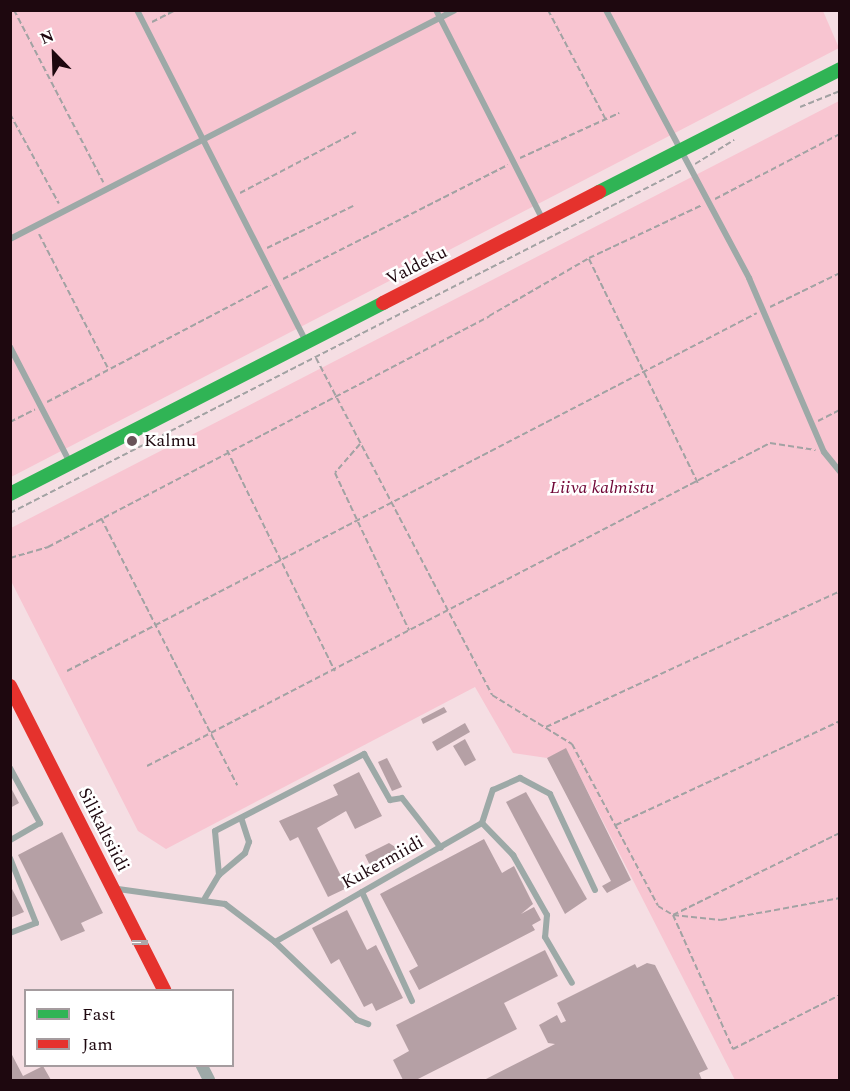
<!DOCTYPE html>
<style>
body{margin:0}
#map{position:relative;width:850px;height:1091px;overflow:hidden;background:#f5dee3;font-family:Spectral,serif}
div>[style]{position:absolute}
.green>*{inset:0;background:#f8c5d1}
.building>*{inset:0;background:#b5a0a5}
.path>*{height:2px;margin-top:-1px;transform-origin:0;background:repeating-linear-gradient(90deg,#a2a2a3 0 6px,transparent 0 9px)}
.lane>*{height:6px;margin:-3px;padding:0 3px;transform-origin:3px;border-radius:3px;background:#9da9a7}
.street>*{height:12px;margin:-6px;padding:0 6px;transform-origin:6px;border-radius:6px;background:#9da9a7}
.fast>*{height:14px;margin:-7px;padding:0 7px;transform-origin:7px;border-radius:7px;background:#30b455}
.jam>*{height:14px;margin:-7px;padding:0 7px;transform-origin:7px;border-radius:7px;background:#e5322d}
.rail>*{height:5px;margin-top:-2.5px;transform-origin:0;background:repeating-linear-gradient(90deg,#fff 0 9px,#ada7a9 0 18px);box-sizing:border-box;border-block:2px solid #ada7a9}
.dots>*{width:16px;height:16px;translate:-50% -50%;box-sizing:border-box;border:3px solid #fff;border-radius:50%}
span{translate:-50% -50%;white-space:nowrap;text-align:center;line-height:1.15;-webkit-text-stroke:5px #fff;paint-order:stroke}
.street-label{font-size:18px;color:#1e080f}
.poi-label{font-size:18px;color:#1e080f}
.left{translate:0 -50%;text-align:left}
.park-label{font-size:18px;color:#6f0535;font-style:italic}
.frame{position:absolute;inset:0;border:12px solid #1e080f;pointer-events:none}
.legend{position:absolute;left:24px;top:989px;width:210px;height:78px;box-sizing:border-box;background:#fff;border:2px solid #a59c9f;margin:0;padding:8px 10px;list-style:none;font-size:18px;color:#1e080f}
.legend li{display:flex;align-items:center;gap:12px;height:30px}
.legend b{width:30px;border:2px solid #a59c9f}
.north{position:absolute;left:24px;top:24px;width:60px;height:60px;-webkit-text-stroke:4px #fff;paint-order:stroke;rotate:337deg;font-size:16px;font-weight:700;line-height:24px;text-align:center;color:#1e080f}
.north::after{content:'';display:block;margin:auto;width:21px;height:27px;background:#1e080f;clip-path:polygon(50% 0,100% 100%,50% 72%,0 100%)}
</style>
<div id="map">
<div class="green">
<div style="clip-path:polygon(11px 11px,823px 11px,839px 48px,11px 477px)"></div>
<div style="clip-path:polygon(839px 101px,839px 1080px,735px 1080px,566px 749px,547px 758px,513px 753px,475px 687px,166px 849px,138px 831px,11px 581px,11px 528px)"></div>
</div>
<div class="building">
<div style="clip-path:polygon(444px 707px,447px 712px,423px 724px,421px 719px)"></div>
<div style="clip-path:polygon(465px 723px,470px 732px,437px 751px,432px 742px)"></div>
<div style="clip-path:polygon(465px 739px,476px 760px,465px 766px,453px 746px)"></div>
<div style="clip-path:polygon(566px 748px,631px 880px,607px 893px,602px 886px,611px 881px,547px 758px)"></div>
<div style="clip-path:polygon(387px 758px,402px 787px,392px 791px,378px 762px)"></div>
<div style="clip-path:polygon(359px 772px,382px 816px,355px 829px,346px 811px,317px 828px,347px 888px,328px 897px,298px 837px,290px 841px,279px 821px,338px 795px,333px 785px)"></div>
<div style="clip-path:polygon(10px 786px,19px 803px,10px 808px)"></div>
<div style="clip-path:polygon(526px 792px,587px 899px,565px 914px,506px 802px)"></div>
<div style="clip-path:polygon(62px 832px,103px 913px,81px 923px,85px 931px,61px 941px,18px 855px)"></div>
<div style="clip-path:polygon(484px 839px,502px 873px,514px 866px,533px 904px,521px 914px,534px 907px,541px 920px,532px 925px,535px 930px,419px 990px,409px 971px,418px 966px,380px 894px)"></div>
<div style="clip-path:polygon(389px 843px,403px 852px,394px 856px,398px 863px,374px 874px,365px 855px)"></div>
<div style="clip-path:polygon(10px 885px,24px 912px,10px 918px)"></div>
<div style="clip-path:polygon(347px 910px,367px 950px,376px 945px,403px 998px,376px 1011px,372px 1003px,364px 1007px,339px 959px,331px 964px,312px 928px)"></div>
<div style="clip-path:polygon(545px 950px,558px 976px,504px 1003px,517px 1029px,416px 1080px,403px 1080px,393px 1060px,409px 1051px,396px 1025px)"></div>
<div style="clip-path:polygon(647px 963px,655px 965px,708px 1069px,699px 1073px,702px 1080px,484px 1080px,555px 1044px,548px 1043px,539px 1025px,557px 1015px,561px 1023px,566px 1021px,557px 1003px,635px 964px,637px 968px)"></div>
<div style="clip-path:polygon(10px 1051px,23px 1076px,43px 1066px,51px 1080px,10px 1080px)"></div>
</div>
<div class="path">
<div style="left:14px;top:10px;width:194px;rotate:62.6deg"></div>
<div style="left:548px;top:10px;width:124px;rotate:62.2deg"></div>
<div style="left:152px;top:22px;width:27px;rotate:-27deg"></div>
<div style="left:800px;top:107px;width:43px;rotate:-21.8deg"></div>
<div style="left:10px;top:114px;width:102px;rotate:61.4deg"></div>
<div style="left:520px;top:158px;width:109px;rotate:-24.4deg"></div>
<div style="left:695px;top:164px;width:46px;rotate:-31.6deg"></div>
<div style="left:240px;top:193px;width:131px;rotate:-27.7deg"></div>
<div style="left:715px;top:199px;width:141px;rotate:-27.5deg"></div>
<div style="left:39px;top:234px;width:151px;rotate:62.8deg"></div>
<div style="left:267px;top:248px;width:96px;rotate:-26deg"></div>
<div style="left:589px;top:259px;width:249px;rotate:64.1deg"></div>
<div style="left:283px;top:279px;width:252px;rotate:-26.9deg"></div>
<div style="left:770px;top:307px;width:78px;rotate:-25.9deg"></div>
<div style="left:316px;top:358px;width:380px;rotate:62.4deg"></div>
<div style="left:492px;top:695px;width:94px;rotate:31.5deg"></div>
<div style="left:572px;top:744px;width:183px;rotate:62deg"></div>
<div style="left:658px;top:906px;width:17px;rotate:31deg"></div>
<div style="left:673px;top:915px;width:48px;rotate:5.9deg"></div>
<div style="left:721px;top:920px;width:121px;rotate:-10.5deg"></div>
<div style="left:47px;top:402px;width:252px;rotate:-27.7deg"></div>
<div style="left:818px;top:421px;width:25px;rotate:-27deg"></div>
<div style="left:10px;top:422px;width:28px;rotate:-27deg"></div>
<div style="left:360px;top:444px;width:38px;rotate:131deg"></div>
<div style="left:335px;top:473px;width:174px;rotate:64.8deg"></div>
<div style="left:227px;top:450px;width:246px;rotate:64deg"></div>
<div style="left:10px;top:513px;width:754px;rotate:-27.04deg"></div>
<div style="left:101px;top:518px;width:300px;rotate:63deg"></div>
<div style="left:10px;top:558px;width:40px;rotate:-16deg"></div>
<div style="left:48px;top:547px;width:498px;rotate:-27.6deg"></div>
<div style="left:489px;top:316px;width:116px;rotate:-30.1deg"></div>
<div style="left:589px;top:258px;width:125px;rotate:-25.1deg"></div>
<div style="left:67px;top:671px;width:777px;rotate:-27.42deg"></div>
<div style="left:546px;top:727px;width:324px;rotate:-24.8deg"></div>
<div style="left:147px;top:766px;width:702px;rotate:-27.4deg"></div>
<div style="left:770px;top:443px;width:46px;rotate:8.8deg"></div>
<div style="left:616px;top:825px;width:247px;rotate:-24.9deg"></div>
<div style="left:673px;top:915px;width:147px;rotate:65.9deg"></div>
<div style="left:733px;top:1049px;width:120px;rotate:-26.8deg"></div>
<div style="left:673px;top:915px;width:186px;rotate:-26.2deg"></div>
</div>
<div class="lane">
<div style="left:137px;top:10px;width:370px;rotate:63deg"></div>
<div style="left:436px;top:10px;width:236px;rotate:63deg"></div>
<div style="left:606px;top:10px;width:304px;rotate:61.9deg"></div>
<div style="left:749px;top:278px;width:189px;rotate:66.7deg"></div>
<div style="left:824px;top:452px;width:26px;rotate:51deg"></div>
<div style="left:10px;top:239px;width:500px;rotate:-27.23deg"></div>
<div style="left:10px;top:347px;width:128px;rotate:62.6deg"></div>
<div style="left:10px;top:768px;width:63px;rotate:61.4deg"></div>
<div style="left:40px;top:823px;width:34px;rotate:150deg"></div>
<div style="left:482px;top:823px;width:45px;rotate:45.9deg"></div>
<div style="left:513px;top:855px;width:69px;rotate:60.5deg"></div>
<div style="left:547px;top:915px;width:22px;rotate:95deg"></div>
<div style="left:545px;top:937px;width:53px;rotate:59.6deg"></div>
<div style="left:10px;top:858px;width:70px;rotate:68.2deg"></div>
<div style="left:36px;top:923px;width:28px;rotate:159deg"></div>
<div style="left:219px;top:875px;width:44px;rotate:-95.2deg"></div>
<div style="left:215px;top:831px;width:168px;rotate:-27.3deg"></div>
<div style="left:364px;top:754px;width:53px;rotate:60.5deg"></div>
<div style="left:390px;top:800px;width:12px;rotate:-9deg"></div>
<div style="left:402px;top:798px;width:63px;rotate:52deg"></div>
<div style="left:118px;top:889px;width:108px;rotate:8deg"></div>
<div style="left:225px;top:904px;width:63px;rotate:37.2deg"></div>
<div style="left:275px;top:942px;width:239px;rotate:-29.9deg"></div>
<div style="left:482px;top:823px;width:35px;rotate:-72deg"></div>
<div style="left:493px;top:790px;width:30px;rotate:-24deg"></div>
<div style="left:520px;top:778px;width:34px;rotate:28deg"></div>
<div style="left:550px;top:794px;width:106px;rotate:64.9deg"></div>
<div style="left:362px;top:892px;width:120px;rotate:65.4deg"></div>
<div style="left:205px;top:898px;width:27px;rotate:-59deg"></div>
<div style="left:219px;top:875px;width:34px;rotate:-40deg"></div>
<div style="left:245px;top:853px;width:12px;rotate:-70deg"></div>
<div style="left:249px;top:842px;width:25px;rotate:-108deg"></div>
<div style="left:275px;top:942px;width:113px;rotate:43.6deg"></div>
<div style="left:357px;top:1020px;width:12px;rotate:20deg"></div>
</div>
<div class="street">
<div style="left:202px;top:1066px;width:16px;rotate:63deg"></div>
</div>
<div class="fast">
<div style="left:599px;top:192px;width:271px;rotate:-27deg"></div>
<div style="left:10px;top:494px;width:419px;rotate:-27.1deg"></div>
</div>
<div class="jam">
<div style="left:383px;top:303px;width:243px;rotate:-27.2deg"></div>
<div style="left:10px;top:686px;width:341px;rotate:63.1deg"></div>
</div>
<div class="rail">
<div style="left:132px;top:942px;width:16px"></div>
</div>
<div class="dots">
<div style="left:132px;top:441px;background:#695359"></div>
</div>
<div class="street-label">
<span style="left:417px;top:266px;rotate:-27deg">Valdeku</span>
<span style="left:103px;top:830px;rotate:63deg">Silikaltsiidi</span>
<span style="left:383px;top:863px;rotate:-29deg">Kukermiidi</span>
</div>
<div class="poi-label">
<span class="left" style="left:144px;top:441px">Kalmu</span>
</div>
<div class="park-label">
<span style="left:602px;top:488px">Liiva kalmistu</span>
</div>
<div class="frame"></div>
<ul class="legend">
<li><b style="height:8px;background:#30b455"></b>Fast</li>
<li><b style="height:8px;background:#e5322d"></b>Jam</li>
</ul>
<div class="north">N</div>
</div>
